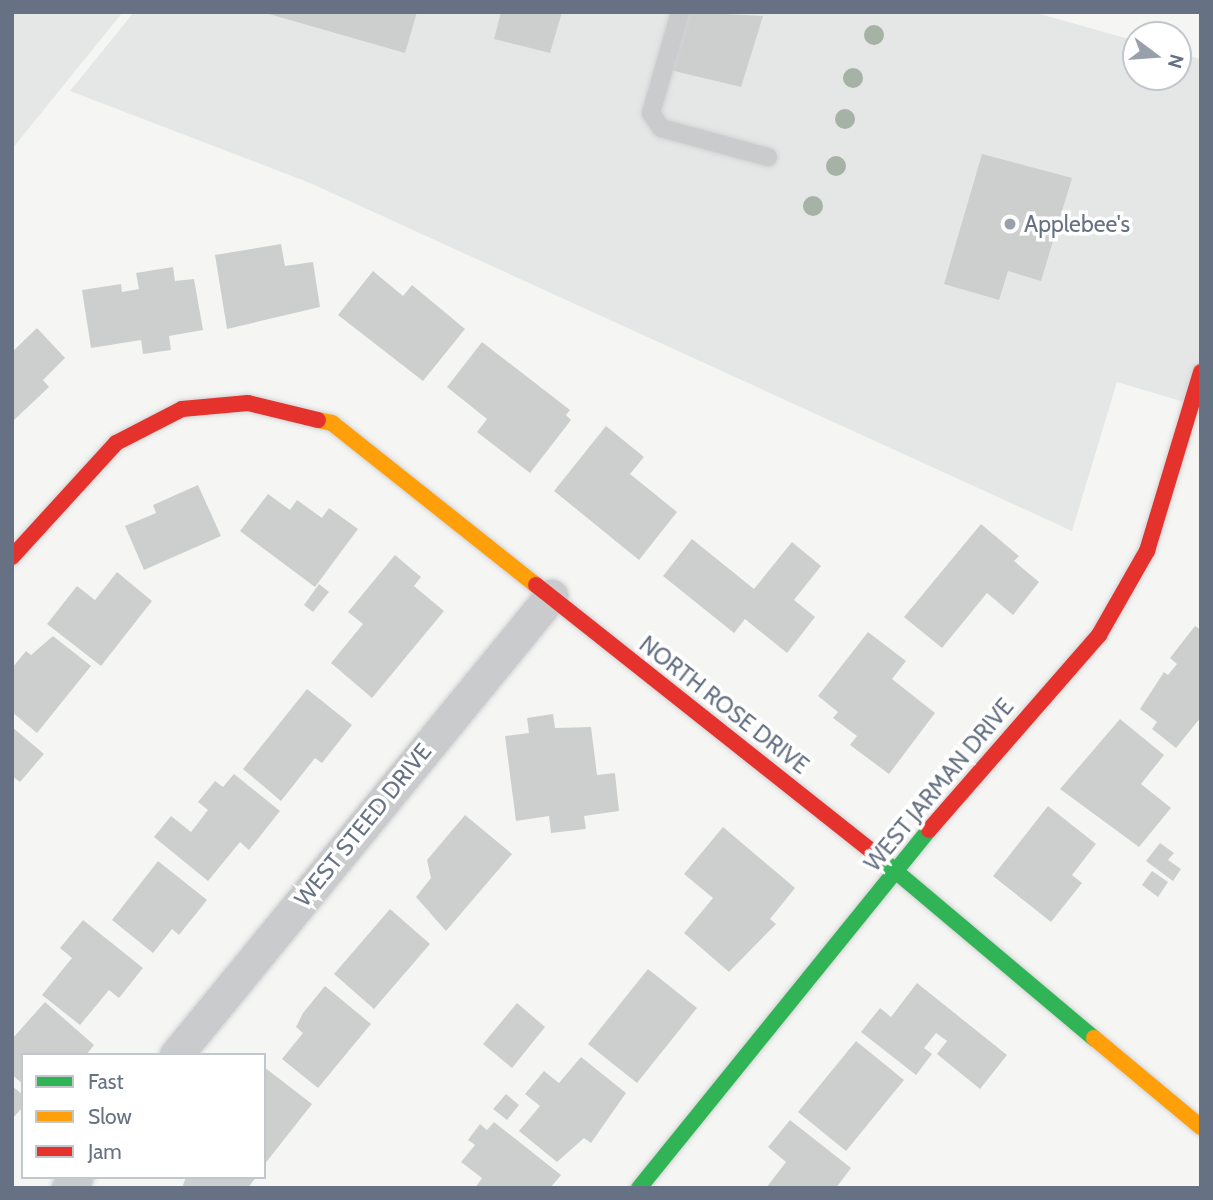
<!DOCTYPE html>
<style>
body{margin:0}
#map{position:relative;width:1213px;height:1200px;overflow:hidden;background:#f5f6f4;font-family:Cabin,sans-serif}
div>[style]{position:absolute}
.built>*{inset:0;background:#e5e7e7}
.building>*{inset:0;background:#cdcfcf}
.roads{filter:drop-shadow(0 0 2px #d1d2d3) drop-shadow(0 0 2px #d1d2d3)}
.lane>*{height:18px;margin:-9px;padding:0 9px;transform-origin:9px;border-radius:9px;background:#cacbcc}
.street>*{height:33px;margin:-16.5px;padding:0 16.5px;transform-origin:16.5px;border-radius:16.5px;background:#cacbcc}
.fast>*{height:16px;margin:-8px;padding:0 8px;transform-origin:8px;border-radius:8px;background:#30b455}
.slow>*{height:16px;margin:-8px;padding:0 8px;transform-origin:8px;border-radius:8px;background:#ff9f0a}
.jam>*{height:16px;margin:-8px;padding:0 8px;transform-origin:8px;border-radius:8px;background:#e5322d}
.trees>*{width:20px;height:20px;margin:-10px;border-radius:50%;background:#a6b2a5}
.dots>*{width:19px;height:19px;translate:-50% -50%;box-sizing:border-box;border:4px solid #fff;border-radius:50%}
span{translate:-50% -50%;white-space:nowrap;text-align:center;line-height:1.15;-webkit-text-stroke:7px #fff;paint-order:stroke}
.poi-label{font-size:23px;color:#667284}
.left{translate:0 -50%;text-align:left}
.street-label{font-size:23px;color:#667284}
.frame{position:absolute;inset:0;border:14px solid #667284;pointer-events:none}
.legend{position:absolute;left:21px;top:1053px;width:245px;height:126px;box-sizing:border-box;background:#fff;border:2px solid #c2c7ce;margin:0;padding:9px 12px;list-style:none;font-size:21px;color:#667284}
.legend li{display:flex;align-items:center;gap:14px;height:35px}
.legend b{width:35px;border:2px solid #c2c7ce}
.north{position:absolute;left:1122px;top:21px;width:70px;height:70px;box-sizing:border-box;background:#fff;border:2px solid #c2c7ce;border-radius:50%;rotate:106deg;font-size:19px;font-weight:700;line-height:28px;text-align:center;color:#667284}
.north::after{content:'';display:block;margin:auto;width:24px;height:32px;background:#98a0ab;clip-path:polygon(50% 0,100% 100%,50% 72%,0 100%)}
</style>
<div id="map">
<div class="built">
<div style="clip-path:polygon(12px 12px,123px 12px,12px 149px)"></div>
<div style="clip-path:polygon(134px 12px,1033px 12px,1136px 41px,1136px 77px,1178px 77px,1178px 53px,1201px 59px,1201px 407px,1117px 382px,1072px 531px,310px 183px,70px 91px)"></div>
</div>
<div class="building">
<div style="clip-path:polygon(262px 12px,417px 12px,405px 53px)"></div>
<div style="clip-path:polygon(501px 12px,562px 12px,550px 53px,494px 39px)"></div>
<div style="clip-path:polygon(687px 12px,763px 16px,741px 87px,670px 70px)"></div>
<div style="clip-path:polygon(982px 154px,1072px 178px,1041px 281px,1008px 271px,999px 300px,944px 284px)"></div>
<div style="clip-path:polygon(281px 244px,285px 266px,313px 262px,320px 307px,227px 329px,215px 255px)"></div>
<div style="clip-path:polygon(173px 267px,175px 281px,194px 279px,203px 330px,169px 336px,171px 350px,143px 354px,141px 340px,91px 348px,82px 290px,121px 284px,122px 292px,139px 289px,136px 273px)"></div>
<div style="clip-path:polygon(373px 271px,403px 296px,412px 285px,465px 329px,423px 381px,338px 315px)"></div>
<div style="clip-path:polygon(37px 328px,65px 358px,43px 380px,49px 387px,12px 422px,12px 352px)"></div>
<div style="clip-path:polygon(482px 342px,570px 410px,566px 415px,571px 420px,530px 473px,477px 432px,487px 419px,447px 387px)"></div>
<div style="clip-path:polygon(606px 426px,644px 457px,630px 474px,677px 512px,639px 560px,554px 491px)"></div>
<div style="clip-path:polygon(198px 485px,221px 536px,144px 570px,125px 526px,156px 513px,153px 505px)"></div>
<div style="clip-path:polygon(268px 494px,290px 510px,297px 500px,322px 518px,329px 508px,358px 529px,315px 587px,240px 531px)"></div>
<div style="clip-path:polygon(981px 524px,1019px 556px,1014px 561px,1039px 582px,1013px 615px,987px 593px,942px 648px,904px 617px)"></div>
<div style="clip-path:polygon(692px 539px,754px 589px,792px 542px,821px 566px,794px 600px,815px 617px,787px 653px,745px 619px,734px 633px,663px 576px)"></div>
<div style="clip-path:polygon(395px 555px,421px 577px,414px 586px,444px 611px,372px 698px,331px 663px,363px 624px,348px 612px)"></div>
<div style="clip-path:polygon(117px 572px,152px 601px,101px 666px,47px 624px,77px 586px,95px 600px)"></div>
<div style="clip-path:polygon(319px 584px,329px 592px,313px 612px,304px 605px)"></div>
<div style="clip-path:polygon(1195px 626px,1201px 630px,1201px 717px,1176px 748px,1152px 729px,1157px 722px,1140px 709px,1164px 672px,1168px 675px,1177px 664px,1170px 658px)"></div>
<div style="clip-path:polygon(868px 632px,906px 661px,892px 679px,935px 713px,889px 774px,850px 745px,857px 736px,833px 718px,838px 712px,818px 696px)"></div>
<div style="clip-path:polygon(53px 636px,91px 666px,37px 733px,12px 712px,12px 668px,26px 651px,31px 655px)"></div>
<div style="clip-path:polygon(307px 689px,352px 725px,322px 763px,315px 758px,281px 801px,243px 769px)"></div>
<div style="clip-path:polygon(553px 714px,555px 728px,591px 727px,597px 775px,615px 773px,619px 811px,584px 816px,586px 829px,551px 833px,549px 816px,516px 821px,505px 736px,529px 733px,527px 718px)"></div>
<div style="clip-path:polygon(1120px 719px,1164px 755px,1141px 784px,1171px 808px,1139px 847px,1060px 789px)"></div>
<div style="clip-path:polygon(12px 727px,44px 754px,20px 782px,12px 776px)"></div>
<div style="clip-path:polygon(234px 774px,280px 811px,249px 850px,240px 842px,208px 881px,154px 837px,171px 816px,191px 832px,208px 810px,198px 802px,215px 781px,223px 787px)"></div>
<div style="clip-path:polygon(1048px 806px,1096px 844px,1072px 875px,1082px 883px,1051px 922px,993px 876px)"></div>
<div style="clip-path:polygon(465px 815px,512px 854px,446px 931px,416px 897px,431px 878px,427px 860px)"></div>
<div style="clip-path:polygon(723px 827px,795px 888px,770px 919px,776px 924px,729px 972px,684px 933px,713px 898px,684px 874px)"></div>
<div style="clip-path:polygon(1160px 843px,1174px 853px,1168px 860px,1181px 869px,1173px 881px,1146px 861px)"></div>
<div style="clip-path:polygon(158px 861px,207px 900px,179px 935px,172px 929px,153px 953px,112px 920px)"></div>
<div style="clip-path:polygon(1152px 871px,1168px 882px,1158px 897px,1142px 885px)"></div>
<div style="clip-path:polygon(390px 909px,430px 944px,374px 1009px,334px 974px)"></div>
<div style="clip-path:polygon(83px 920px,143px 968px,119px 998px,109px 990px,80px 1025px,42px 995px,72px 958px,60px 948px)"></div>
<div style="clip-path:polygon(648px 969px,697px 1008px,637px 1083px,588px 1044px)"></div>
<div style="clip-path:polygon(917px 983px,1007px 1055px,980px 1089px,937px 1054px,947px 1041px,936px 1033px,924px 1048px,932px 1054px,916px 1075px,861px 1032px,880px 1008px,891px 1017px)"></div>
<div style="clip-path:polygon(325px 986px,371px 1024px,318px 1088px,282px 1059px,303px 1033px,296px 1027px,303px 1013px)"></div>
<div style="clip-path:polygon(45px 1002px,94px 1045px,86px 1055px,23px 1055px,23px 1084px,12px 1075px,12px 1039px)"></div>
<div style="clip-path:polygon(517px 1003px,545px 1027px,512px 1068px,483px 1044px)"></div>
<div style="clip-path:polygon(856px 1041px,904px 1080px,846px 1151px,798px 1112px)"></div>
<div style="clip-path:polygon(581px 1057px,626px 1093px,591px 1143px,584px 1138px,557px 1162px,519px 1131px,540px 1106px,525px 1094px,544px 1071px,559px 1083px)"></div>
<div style="clip-path:polygon(264px 1067px,312px 1104px,264px 1165px)"></div>
<div style="clip-path:polygon(12px 1086px,23px 1095px,23px 1107px,12px 1119px)"></div>
<div style="clip-path:polygon(506px 1094px,519px 1105px,507px 1120px,493px 1109px)"></div>
<div style="clip-path:polygon(790px 1120px,851px 1168px,836px 1188px,766px 1188px,786px 1162px,768px 1147px)"></div>
<div style="clip-path:polygon(494px 1122px,561px 1175px,550px 1188px,475px 1188px,482px 1178px,461px 1162px,475px 1145px,468px 1140px,480px 1124px,487px 1130px)"></div>
<div style="clip-path:polygon(186px 1177px,256px 1177px,248px 1188px,182px 1188px)"></div>
</div>
<div class="roads">
<div class="lane">
<div style="left:680px;top:12px;width:105px;rotate:106deg"></div>
<div style="left:651px;top:113px;width:18px;rotate:56deg"></div>
<div style="left:661px;top:128px;width:111px;rotate:15.2deg"></div>
</div>
<div class="street">
<div style="left:176px;top:1055px;width:593px;rotate:-50.75deg"></div>
<div style="left:68px;top:1188px;width:14px;rotate:-54deg"></div>
</div>
<div class="fast">
<div style="left:880px;top:858px;width:280px;rotate:40.1deg"></div>
<div style="left:639px;top:1188px;width:461px;rotate:-51deg"></div>
</div>
<div class="slow">
<div style="left:318px;top:420px;width:14px;rotate:12deg"></div>
<div style="left:332px;top:423px;width:260px;rotate:38.5deg"></div>
<div style="left:1094px;top:1038px;width:139px;rotate:39.8deg"></div>
</div>
<div class="jam">
<div style="left:12px;top:557px;width:154px;rotate:-47.6deg"></div>
<div style="left:116px;top:443px;width:74px;rotate:-27.3deg"></div>
<div style="left:182px;top:409px;width:66px;rotate:-5.2deg"></div>
<div style="left:248px;top:403px;width:72px;rotate:13.7deg"></div>
<div style="left:536px;top:585px;width:439px;rotate:38.4deg"></div>
<div style="left:929px;top:830px;width:259px;rotate:-48.9deg"></div>
<div style="left:1099px;top:635px;width:97px;rotate:-60.3deg"></div>
<div style="left:1147px;top:551px;width:187px;rotate:-73.2deg"></div>
</div>
</div>
<div class="trees">
<div style="left:874px;top:35px"></div>
<div style="left:853px;top:78px"></div>
<div style="left:845px;top:119px"></div>
<div style="left:836px;top:166px"></div>
<div style="left:813px;top:206px"></div>
</div>
<div class="dots">
<div style="left:1010px;top:224px;background:#98a0ab"></div>
</div>
<div class="poi-label">
<span class="left" style="left:1024px;top:224px">Applebee's</span>
</div>
<div class="street-label">
<span style="left:724px;top:705px;rotate:38deg">NORTH ROSE DRIVE</span>
<span style="left:939px;top:785px;rotate:-50deg">WEST JARMAN DRIVE</span>
<span style="left:363px;top:825px;rotate:-51deg">WEST STEED DRIVE</span>
</div>
<div class="frame"></div>
<ul class="legend">
<li><b style="height:9px;background:#30b455"></b>Fast</li>
<li><b style="height:9px;background:#ff9f0a"></b>Slow</li>
<li><b style="height:9px;background:#e5322d"></b>Jam</li>
</ul>
<div class="north">N</div>
</div>
